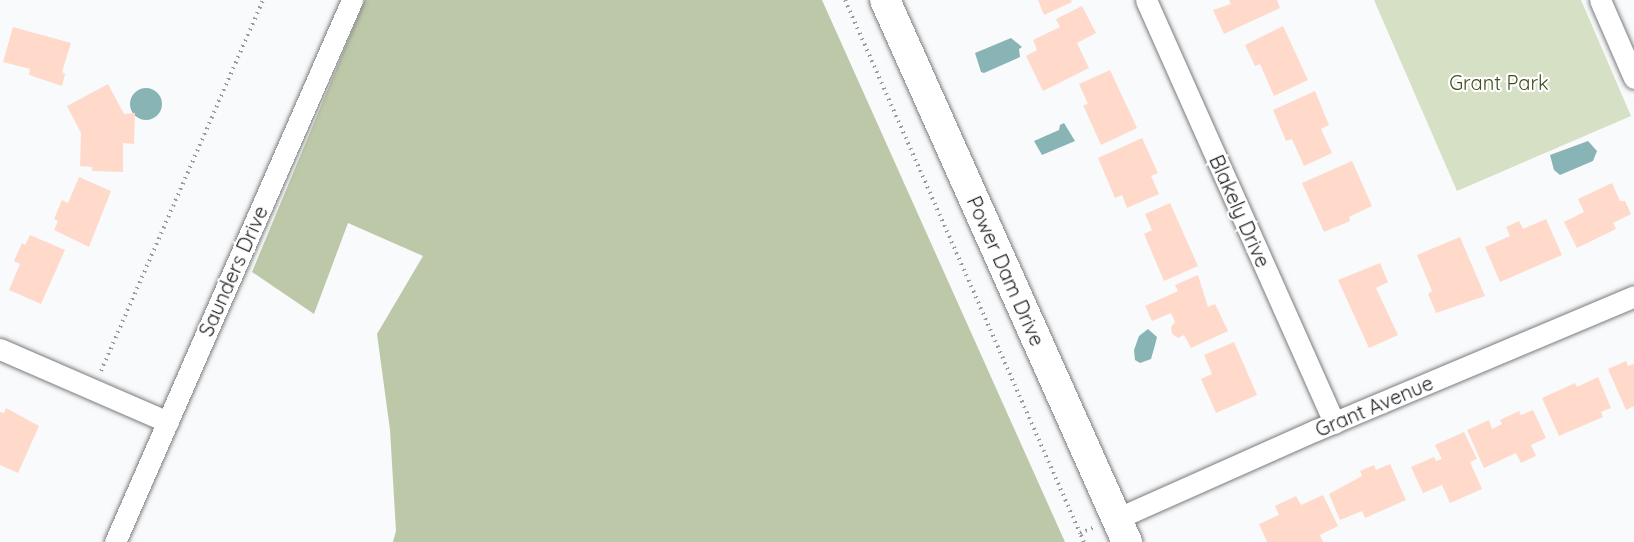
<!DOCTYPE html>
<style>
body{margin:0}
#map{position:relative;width:1634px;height:542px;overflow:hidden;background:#f9fafc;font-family:Quicksand,sans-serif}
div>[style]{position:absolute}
.green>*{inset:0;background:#d6e0c4}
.forest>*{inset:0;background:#bdc8a8}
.water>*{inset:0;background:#89b4b6}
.round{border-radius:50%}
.building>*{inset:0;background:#ffdacb}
.path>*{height:4px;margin-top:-2px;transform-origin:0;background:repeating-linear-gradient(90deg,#98999b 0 1.5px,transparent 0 6px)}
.roads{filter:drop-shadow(0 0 2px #7b7c7d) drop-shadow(0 0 2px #7b7c7d)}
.minor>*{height:21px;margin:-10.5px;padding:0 10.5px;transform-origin:10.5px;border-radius:10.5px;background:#fff}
.secondary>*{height:30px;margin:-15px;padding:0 15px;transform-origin:15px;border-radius:15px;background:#fff}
span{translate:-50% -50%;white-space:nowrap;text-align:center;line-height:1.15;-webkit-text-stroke:4.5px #fff;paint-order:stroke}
.park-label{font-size:20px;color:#404f1d}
.street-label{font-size:20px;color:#1d1e1e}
</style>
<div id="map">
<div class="green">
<div style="clip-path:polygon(1374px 0,1581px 0,1631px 116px,1457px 191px)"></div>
</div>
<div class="forest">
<div style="clip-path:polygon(365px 0,822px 0,1065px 542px,393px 542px,396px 531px,390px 430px,377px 334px,423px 256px,348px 223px,314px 314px,252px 272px)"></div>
</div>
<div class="water">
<div style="clip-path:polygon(1011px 38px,1022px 47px,1019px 49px,1020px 57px,984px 73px,981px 72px,975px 53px)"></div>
<div class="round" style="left:130px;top:88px;width:32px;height:32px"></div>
<div style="clip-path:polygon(1064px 123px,1075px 141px,1042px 155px,1034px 141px,1059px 130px,1060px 125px)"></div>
<div style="clip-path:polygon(1588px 141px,1597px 151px,1593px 161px,1560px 175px,1554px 170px,1550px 155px)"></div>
<div style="clip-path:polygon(1148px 329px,1157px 337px,1155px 345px,1151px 359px,1140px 363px,1135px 360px,1134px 350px,1139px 336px)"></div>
</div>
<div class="building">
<div style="clip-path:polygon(1038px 0,1071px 0,1072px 2px,1044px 15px)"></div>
<div style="clip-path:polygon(1229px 0,1277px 0,1280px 8px,1224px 34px,1213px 10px,1231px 4px)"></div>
<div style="clip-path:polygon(1082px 6px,1096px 33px,1077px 43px,1089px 68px,1043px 91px,1026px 56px,1037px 50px,1033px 40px,1060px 27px,1056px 19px)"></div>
<div style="clip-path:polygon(1283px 26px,1308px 80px,1274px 96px,1260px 64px,1255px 66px,1245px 45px)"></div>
<div style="clip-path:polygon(13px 27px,71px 43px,62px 72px,65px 74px,62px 86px,29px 75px,30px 69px,3px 62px)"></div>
<div style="clip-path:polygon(1110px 70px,1137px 128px,1101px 145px,1083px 105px,1088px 104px,1079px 84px)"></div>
<div style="clip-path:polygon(108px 84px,124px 114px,135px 113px,134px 144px,123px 143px,123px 172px,92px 171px,92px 167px,80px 166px,81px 133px,67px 106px)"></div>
<div style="clip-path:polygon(1315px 91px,1329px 125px,1321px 129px,1332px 153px,1304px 166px,1292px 139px,1286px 141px,1273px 110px)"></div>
<div style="clip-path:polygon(1142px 138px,1158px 173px,1151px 176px,1159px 194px,1127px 208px,1122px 195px,1115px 198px,1098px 158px)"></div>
<div style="clip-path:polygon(1352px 161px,1372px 206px,1349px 217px,1350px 221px,1324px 232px,1302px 183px)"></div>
<div style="clip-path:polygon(79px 177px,111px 191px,89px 247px,54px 230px,58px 221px,54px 219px,62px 200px,68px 203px)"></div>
<div style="clip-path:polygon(1612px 183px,1620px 201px,1625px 201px,1631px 214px,1613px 223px,1616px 229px,1577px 248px,1564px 222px,1584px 212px,1578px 199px)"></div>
<div style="clip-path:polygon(1170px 203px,1198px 266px,1164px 281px,1144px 234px,1152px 230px,1145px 214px)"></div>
<div style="clip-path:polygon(1546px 219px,1562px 255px,1500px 282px,1485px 247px,1510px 236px,1506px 227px,1519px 221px,1523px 229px)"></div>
<div style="clip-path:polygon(30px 235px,65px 250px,41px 304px,9px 290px,20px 264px,14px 261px,22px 243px,25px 245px)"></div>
<div style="clip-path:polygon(1460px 237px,1485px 296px,1436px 313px,1428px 294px,1432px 291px,1417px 255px)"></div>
<div style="clip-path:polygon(1380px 263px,1388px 282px,1376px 288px,1398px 335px,1369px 348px,1338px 280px)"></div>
<div style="clip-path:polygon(1198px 275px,1208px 307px,1215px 304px,1228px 331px,1191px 348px,1184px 335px,1178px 338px,1172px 334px,1171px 327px,1175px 322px,1171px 313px,1152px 321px,1145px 306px,1178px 291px,1175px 285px)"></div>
<div style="clip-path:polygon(1234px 342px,1257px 395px,1216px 413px,1201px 379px,1212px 374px,1204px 355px)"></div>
<div style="clip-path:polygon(1626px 361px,1628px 366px,1634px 364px,1634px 406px,1626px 410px,1608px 369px)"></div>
<div style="clip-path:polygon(1598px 377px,1611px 408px,1601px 412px,1603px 417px,1559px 436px,1542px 398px,1575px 383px,1577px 387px)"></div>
<div style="clip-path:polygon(6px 408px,39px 426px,18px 473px,0 465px,0 412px,4px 413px)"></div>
<div style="clip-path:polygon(1533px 410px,1546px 438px,1531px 445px,1536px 456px,1521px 463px,1516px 453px,1484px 468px,1467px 430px,1489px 420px,1492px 429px,1502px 424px,1500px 420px,1519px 411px,1521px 415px)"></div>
<div style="clip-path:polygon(1464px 432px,1477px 459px,1470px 462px,1482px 489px,1450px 503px,1442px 485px,1423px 493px,1411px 467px,1434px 457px,1436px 461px,1442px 459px,1435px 445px)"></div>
<div style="clip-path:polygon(1390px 464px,1406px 500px,1365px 518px,1362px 511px,1340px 520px,1329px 494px,1362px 476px,1360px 471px,1374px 465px,1376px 470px)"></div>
<div style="clip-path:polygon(1323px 495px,1338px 526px,1320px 535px,1323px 542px,1267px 542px,1259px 524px,1279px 515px,1275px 506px,1296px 496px,1301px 505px)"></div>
</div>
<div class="path">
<div style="left:845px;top:0;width:583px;rotate:66.21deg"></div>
<div style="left:101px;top:371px;width:405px;rotate:-66.4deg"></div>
<div style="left:1084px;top:542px;width:10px;rotate:-114deg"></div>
<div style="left:1080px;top:533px;width:14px;rotate:-21deg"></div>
</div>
<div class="roads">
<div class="minor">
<div style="left:1146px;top:0;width:463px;rotate:66deg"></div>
<div style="left:1600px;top:0;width:85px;rotate:66.4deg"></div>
<div style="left:0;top:349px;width:183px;rotate:23.5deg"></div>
<div style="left:1116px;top:519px;width:219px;rotate:-24deg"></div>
<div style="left:1316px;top:430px;width:345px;rotate:-22.8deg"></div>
<div style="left:115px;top:542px;width:592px;rotate:-66.38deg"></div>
</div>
<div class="secondary">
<div style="left:885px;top:0;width:594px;rotate:65.94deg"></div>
</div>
</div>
<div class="park-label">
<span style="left:1499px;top:82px">Grant Park</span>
</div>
<div class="street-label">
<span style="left:1240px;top:211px;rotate:66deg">Blakely Drive</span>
<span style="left:233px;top:271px;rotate:-66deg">Saunders Drive</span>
<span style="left:1006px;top:271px;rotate:66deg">Power Dam Drive</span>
<span style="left:1374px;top:406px;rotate:-23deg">Grant Avenue</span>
</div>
</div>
